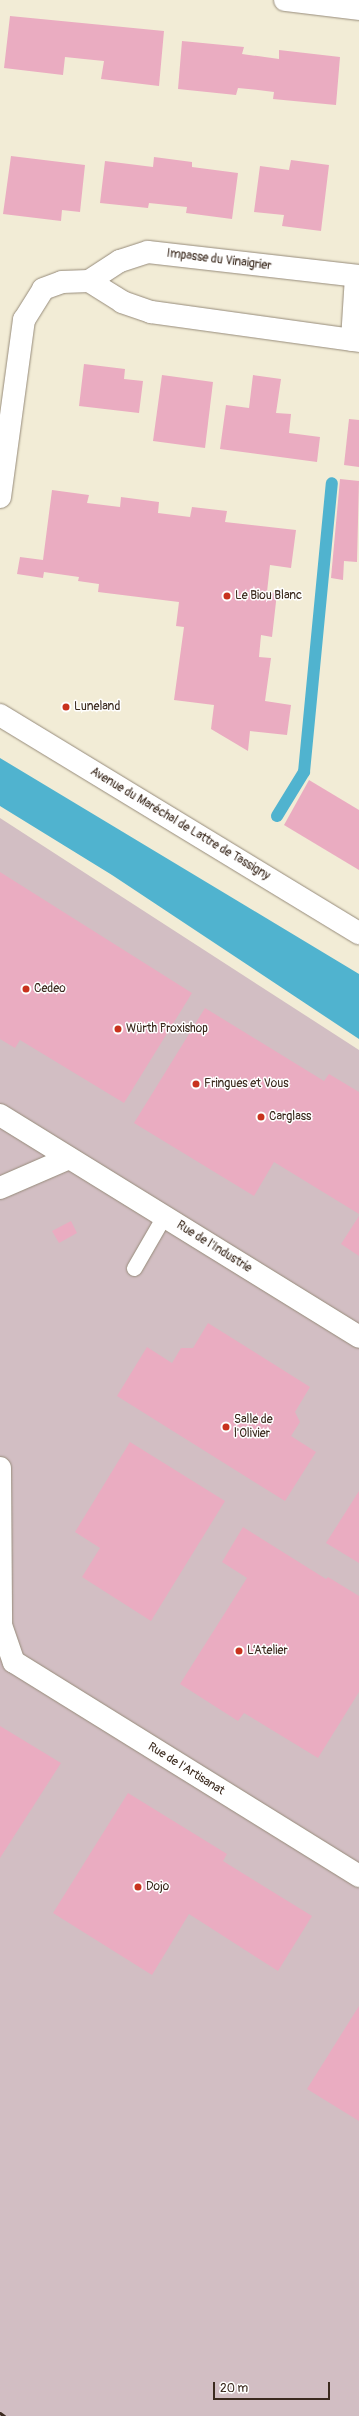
<!DOCTYPE html>
<meta charset="utf-8">
<style>
body{margin:0}
#map{position:relative;width:359px;height:2416px;overflow:hidden;background:#f2ecd6;font-family:Pangolin,sans-serif}
div>[style]{position:absolute}
.industrial>*{inset:0;background:#d2bec3}
.water>*{inset:0;background:#50b3cf}
.stream>*{height:12px;margin:-6px;padding:0 6px;transform-origin:6px;border-radius:6px;background:#50b3cf}
.building>*{inset:0;background:#eaacc1}
.roads{filter:drop-shadow(0 0 1px #968b7a) drop-shadow(0 0 1px #968b7a)}
.service>*{height:15px;margin:-7.5px;padding:0 7.5px;transform-origin:7.5px;border-radius:7.5px;background:#fff}
.minor>*{height:22px;margin:-11px;padding:0 11px;transform-origin:11px;border-radius:11px;background:#fff}
.primary>*{height:22px;margin:-11px;padding:0 11px;transform-origin:11px;border-radius:11px;background:#fff}
.rail>*{height:3px;margin:-1.5px;padding:0 1.5px;transform-origin:1.5px;border-radius:1.5px;background:#3b2a1e}
.dots>*{width:11px;height:11px;translate:-50% -50%;box-sizing:border-box;border:2px solid #fff;border-radius:50%}
span{translate:-50% -50%;white-space:nowrap;text-align:center;line-height:1.15;-webkit-text-stroke:3px #fff;paint-order:stroke}
.street-label{font-size:12px;color:#3b2a1e}
.poi-label{font-size:12px;color:#3b2a1e}
.left{translate:0 -50%;text-align:left}
.scale{position:absolute;left:213px;top:2382px;width:117px;height:18px;box-sizing:border-box;border:2px solid #3b2a1e;border-top:0;padding-left:5px;font-size:12px;line-height:14px;white-space:nowrap;color:#3b2a1e;-webkit-text-stroke:3px #fff;paint-order:stroke}
</style>
<div id="map">
<div class="industrial">
<div style="clip-path:polygon(0 818px,359px 1050px,359px 2416px,0 2416px)"></div>
</div>
<div class="water">
<div style="clip-path:polygon(0 758px,359px 974px,359px 1039px,112px 875px,0 806px)"></div>
</div>
<div class="stream">
<div style="left:277px;top:816px;width:52px;rotate:-58.5deg"></div>
<div style="left:304px;top:772px;width:290px;rotate:-84.5deg"></div>
</div>
<div class="building">
<div style="clip-path:polygon(10px 16px,164px 31px,159px 86px,101px 79px,104px 61px,84px 59px,65px 57px,63px 75px,4px 68px)"></div>
<div style="clip-path:polygon(182px 41px,244px 47px,242px 54px,279px 59px,279px 50px,340px 57px,336px 105px,273px 99px,274px 92px,258px 90px,238px 88px,236px 95px,178px 89px)"></div>
<div style="clip-path:polygon(11px 156px,85px 165px,80px 212px,62px 210px,61px 221px,3px 214px)"></div>
<div style="clip-path:polygon(154px 157px,192px 162px,192px 167px,238px 173px,232px 219px,186px 213px,187px 207px,149px 203px,148px 208px,100px 203px,105px 161px,153px 167px)"></div>
<div style="clip-path:polygon(291px 160px,329px 165px,321px 231px,282px 226px,284px 215px,254px 212px,260px 166px,289px 170px)"></div>
<div style="clip-path:polygon(84px 364px,125px 369px,124px 379px,143px 381px,139px 413px,79px 406px)"></div>
<div style="clip-path:polygon(162px 375px,213px 382px,205px 448px,153px 441px)"></div>
<div style="clip-path:polygon(253px 375px,281px 379px,276px 413px,291px 414px,289px 433px,320px 437px,317px 462px,220px 449px,226px 405px,249px 408px)"></div>
<div style="clip-path:polygon(349px 419px,359px 420px,359px 467px,344px 465px)"></div>
<div style="clip-path:polygon(340px 479px,359px 481px,357px 562px,344px 561px,343px 580px,331px 578px)"></div>
<div style="clip-path:polygon(52px 490px,89px 495px,87px 503px,120px 507px,121px 497px,159px 502px,158px 513px,190px 517px,192px 507px,227px 511px,225px 522px,296px 530px,291px 568px,270px 565px,267px 592px,277px 593px,272px 637px,261px 635px,259px 657px,271px 658px,265px 701px,291px 705px,287px 735px,250px 731px,248px 751px,211px 729px,214px 705px,174px 700px,184px 627px,176px 626px,179px 602px,98px 592px,99px 584px,78px 581px,79px 577px,44px 572px,43px 578px,17px 574px,20px 557px,43px 560px)"></div>
<div style="clip-path:polygon(309px 780px,359px 810px,359px 870px,284px 825px)"></div>
<div style="clip-path:polygon(0 872px,192px 993px,124px 1103px,20px 1040px,15px 1048px,0 1039px)"></div>
<div style="clip-path:polygon(205px 1008px,324px 1081px,329px 1074px,359px 1092px,359px 1214px,274px 1162px,254px 1196px,134px 1123px)"></div>
<div style="clip-path:polygon(359px 1216px,359px 1256px,341px 1244px)"></div>
<div style="clip-path:polygon(71px 1221px,77px 1233px,59px 1243px,52px 1231px)"></div>
<div style="clip-path:polygon(208px 1323px,310px 1387px,295px 1412px,300px 1422px,291px 1436px,316px 1452px,285px 1501px,117px 1396px,147px 1347px,172px 1363px,181px 1348px,193px 1348px)"></div>
<div style="clip-path:polygon(130px 1442px,225px 1501px,151px 1621px,82px 1577px,100px 1548px,75px 1532px)"></div>
<div style="clip-path:polygon(359px 1491px,359px 1563px,326px 1543px)"></div>
<div style="clip-path:polygon(243px 1527px,326px 1579px,328px 1577px,359px 1596px,359px 1692px,318px 1758px,244px 1713px,238px 1721px,180px 1684px,247px 1578px,222px 1562px)"></div>
<div style="clip-path:polygon(0 1726px,61px 1763px,0 1858px)"></div>
<div style="clip-path:polygon(128px 1793px,227px 1854px,223px 1861px,312px 1916px,278px 1971px,189px 1914px,152px 1975px,53px 1913px)"></div>
<div style="clip-path:polygon(359px 2006px,359px 2121px,307px 2089px)"></div>
</div>
<div class="roads">
<div class="service">
<div style="left:134px;top:1268px;width:60px;rotate:-60deg"></div>
</div>
<div class="minor">
<div style="left:285px;top:0;width:75px;rotate:6.9deg"></div>
<div style="left:89px;top:281px;width:39px;rotate:32deg"></div>
<div style="left:122px;top:302px;width:31px;rotate:19deg"></div>
<div style="left:151px;top:312px;width:210px;rotate:7.9deg"></div>
<div style="left:352px;top:340px;width:64px;rotate:-86.4deg"></div>
<div style="left:0;top:497px;width:179px;rotate:-82.3deg"></div>
<div style="left:24px;top:320px;width:36px;rotate:-58deg"></div>
<div style="left:43px;top:289px;width:20px;rotate:-20deg"></div>
<div style="left:62px;top:282px;width:27px;rotate:-2deg"></div>
<div style="left:89px;top:281px;width:37px;rotate:-33deg"></div>
<div style="left:120px;top:261px;width:29px;rotate:-18deg"></div>
<div style="left:148px;top:252px;width:212px;rotate:6.5deg"></div>
<div style="left:0;top:1115px;width:422px;rotate:31.7deg"></div>
<div style="left:0;top:1188px;width:75px;rotate:-23.5deg"></div>
<div style="left:0;top:1468px;width:157px;rotate:89.6deg"></div>
<div style="left:1px;top:1625px;width:39px;rotate:71deg"></div>
<div style="left:14px;top:1662px;width:406px;rotate:31.8deg"></div>
</div>
<div class="primary">
<div style="left:0;top:715px;width:420px;rotate:31.3deg"></div>
</div>
</div>
<div class="rail">
<div style="left:0;top:2413px;width:5px;rotate:37deg"></div>
</div>
<div class="dots">
<div style="left:227px;top:596px;background:#c8321e"></div>
<div style="left:66px;top:707px;background:#c8321e"></div>
<div style="left:26px;top:989px;background:#c8321e"></div>
<div style="left:118px;top:1029px;background:#c8321e"></div>
<div style="left:196px;top:1084px;background:#c8321e"></div>
<div style="left:261px;top:1117px;background:#c8321e"></div>
<div style="left:226px;top:1427px;background:#c8321e"></div>
<div style="left:239px;top:1651px;background:#c8321e"></div>
<div style="left:138px;top:1887px;background:#c8321e"></div>
</div>
<div class="street-label">
<span style="left:219px;top:260px;rotate:7deg">Impasse du Vinaigrier</span>
<span style="left:180px;top:824px;rotate:31deg">Avenue du Maréchal de Lattre de Tassigny</span>
<span style="left:214px;top:1247px;rotate:32deg">Rue de l'Industrie</span>
<span style="left:186px;top:1769px;rotate:32deg">Rue de l'Artisanat</span>
</div>
<div class="poi-label">
<span class="left" style="left:235px;top:596px">Le Biou Blanc</span>
<span class="left" style="left:74px;top:707px">Luneland</span>
<span class="left" style="left:34px;top:989px">Cedeo</span>
<span class="left" style="left:126px;top:1029px">Würth Proxishop</span>
<span class="left" style="left:204px;top:1084px">Fringues et Vous</span>
<span class="left" style="left:269px;top:1117px">Carglass</span>
<span class="left" style="left:234px;top:1427px">Salle de<br>l'Olivier</span>
<span class="left" style="left:247px;top:1651px">L’Atelier</span>
<span class="left" style="left:146px;top:1887px">Dojo</span>
</div>
<div class="scale">20 m</div>
</div>
